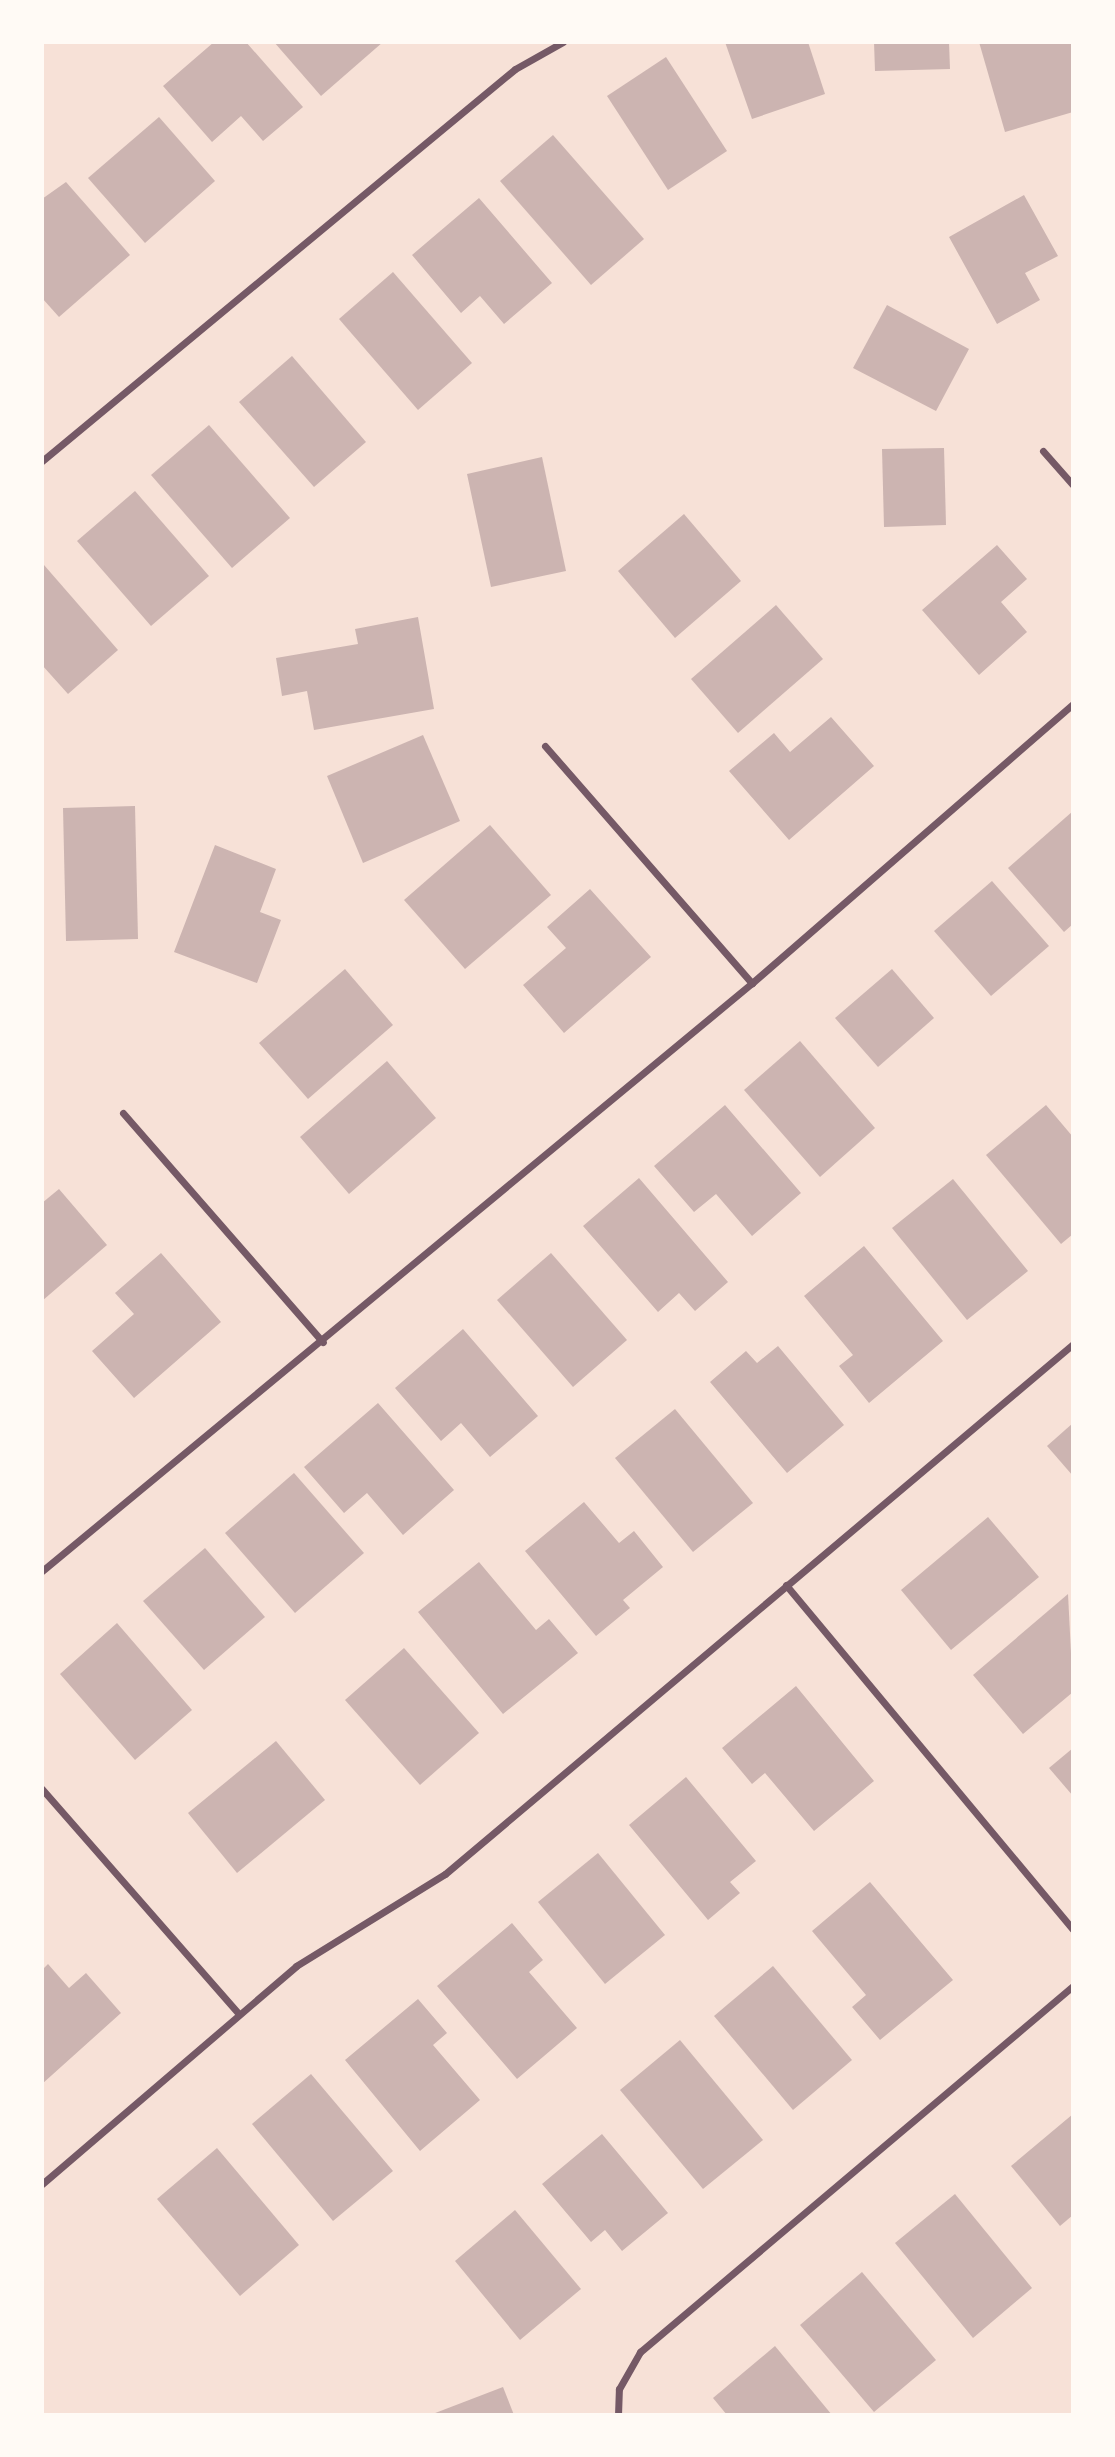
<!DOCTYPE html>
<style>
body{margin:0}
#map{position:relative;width:1115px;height:2457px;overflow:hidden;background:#f7e1d7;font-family:Commissioner,sans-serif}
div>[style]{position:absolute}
.building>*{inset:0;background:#ccb4b1}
.minor>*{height:7px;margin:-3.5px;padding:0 3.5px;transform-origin:3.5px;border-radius:3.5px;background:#755966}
span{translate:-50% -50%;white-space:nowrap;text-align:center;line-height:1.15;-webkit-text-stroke:5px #fffaf5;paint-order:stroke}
.frame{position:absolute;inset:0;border:44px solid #fffaf5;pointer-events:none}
</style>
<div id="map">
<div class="building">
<div style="clip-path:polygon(214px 42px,246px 42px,303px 107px,263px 141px,241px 116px,212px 142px,163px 86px)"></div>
<div style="clip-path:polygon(274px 42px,383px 42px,321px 96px)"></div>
<div style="clip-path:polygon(725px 42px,808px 42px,825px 94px,752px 119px)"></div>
<div style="clip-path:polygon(874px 42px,949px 42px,950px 69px,875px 71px)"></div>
<div style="clip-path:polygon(979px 42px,1073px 42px,1073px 112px,1005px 132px)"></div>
<div style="clip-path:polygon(666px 57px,727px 151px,668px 190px,607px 96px)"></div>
<div style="clip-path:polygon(159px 117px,215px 181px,145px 243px,88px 178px)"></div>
<div style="clip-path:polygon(553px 135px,644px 239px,591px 285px,500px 181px)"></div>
<div style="clip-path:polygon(66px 182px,130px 255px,59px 317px,42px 298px,42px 199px)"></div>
<div style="clip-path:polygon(1024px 195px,1058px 256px,1025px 273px,1040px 300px,997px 324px,949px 237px)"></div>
<div style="clip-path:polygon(479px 198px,552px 283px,504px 324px,480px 296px,461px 313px,412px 255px)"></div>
<div style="clip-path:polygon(393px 272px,472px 363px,418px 410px,339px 319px)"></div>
<div style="clip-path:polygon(887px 305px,969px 349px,936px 411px,853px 368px)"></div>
<div style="clip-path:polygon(292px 356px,366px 442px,314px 487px,239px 402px)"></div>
<div style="clip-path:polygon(209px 425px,290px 518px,232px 568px,151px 475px)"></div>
<div style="clip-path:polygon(944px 448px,946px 525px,884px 527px,882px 449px)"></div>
<div style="clip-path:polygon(542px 457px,566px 571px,491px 587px,467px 474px)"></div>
<div style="clip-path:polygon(135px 491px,209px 576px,151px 626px,77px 541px)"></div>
<div style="clip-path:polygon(684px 514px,741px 581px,675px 638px,618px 571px)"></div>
<div style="clip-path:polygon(997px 545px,1027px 579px,1001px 602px,1027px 632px,979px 675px,922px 610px)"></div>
<div style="clip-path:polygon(44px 565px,118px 650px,68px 694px,42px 665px)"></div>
<div style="clip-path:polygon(776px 605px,823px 659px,738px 733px,691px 679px)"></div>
<div style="clip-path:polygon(418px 617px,434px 709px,314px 730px,307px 691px,282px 696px,276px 658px,358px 644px,355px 629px)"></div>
<div style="clip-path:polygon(831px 717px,874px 766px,789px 840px,729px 771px,774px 733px,790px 752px)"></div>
<div style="clip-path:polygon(423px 735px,460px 821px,363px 863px,327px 776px)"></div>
<div style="clip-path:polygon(135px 806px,138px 939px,66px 941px,63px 808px)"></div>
<div style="clip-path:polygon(1073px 811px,1073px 924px,1064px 932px,1008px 868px)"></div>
<div style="clip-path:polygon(490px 825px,551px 895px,465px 969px,404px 900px)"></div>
<div style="clip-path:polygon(215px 845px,276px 869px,260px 912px,281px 920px,257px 983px,174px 952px)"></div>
<div style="clip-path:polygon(992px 881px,1049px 946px,991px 996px,934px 931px)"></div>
<div style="clip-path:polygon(590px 889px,651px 957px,564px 1033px,523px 985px,566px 948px,547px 927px)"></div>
<div style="clip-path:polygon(345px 969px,393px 1025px,308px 1099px,259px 1043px)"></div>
<div style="clip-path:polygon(892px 969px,934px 1018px,878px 1067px,835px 1018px)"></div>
<div style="clip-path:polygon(800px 1041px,875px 1128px,820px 1177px,744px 1090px)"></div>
<div style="clip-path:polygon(387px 1061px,436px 1118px,349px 1194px,300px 1137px)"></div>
<div style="clip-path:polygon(725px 1105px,801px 1193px,752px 1236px,716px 1194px,694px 1212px,654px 1166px)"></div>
<div style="clip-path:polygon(1046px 1105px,1073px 1137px,1073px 1234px,1061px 1244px,986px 1155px)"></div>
<div style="clip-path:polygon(639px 1178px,728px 1282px,695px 1311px,679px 1293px,658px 1312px,583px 1226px)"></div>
<div style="clip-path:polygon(953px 1179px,1028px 1271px,967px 1320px,892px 1228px)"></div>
<div style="clip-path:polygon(59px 1189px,107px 1245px,42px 1301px,42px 1203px)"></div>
<div style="clip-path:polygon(864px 1246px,943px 1341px,869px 1403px,839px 1366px,853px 1355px,804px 1296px)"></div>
<div style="clip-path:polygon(161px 1253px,221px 1322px,134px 1398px,92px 1351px,134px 1314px,115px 1293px)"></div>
<div style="clip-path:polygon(551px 1253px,627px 1340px,573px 1387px,497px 1300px)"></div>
<div style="clip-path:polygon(463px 1329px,538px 1416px,490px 1457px,461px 1423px,441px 1441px,395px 1388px)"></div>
<div style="clip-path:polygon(778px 1346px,844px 1425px,787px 1473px,710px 1382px,746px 1351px,757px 1363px)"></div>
<div style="clip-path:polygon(378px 1403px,454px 1490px,403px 1535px,367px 1493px,344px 1513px,304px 1467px)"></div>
<div style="clip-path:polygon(675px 1409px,753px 1503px,693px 1552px,615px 1458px)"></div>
<div style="clip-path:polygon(1073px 1423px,1073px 1476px,1047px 1446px)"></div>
<div style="clip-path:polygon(294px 1473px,364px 1553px,295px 1613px,225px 1533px)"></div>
<div style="clip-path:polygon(584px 1502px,619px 1543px,634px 1531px,663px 1567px,623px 1600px,630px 1608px,596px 1636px,525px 1551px)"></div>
<div style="clip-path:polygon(988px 1517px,1039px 1577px,951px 1650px,901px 1590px)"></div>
<div style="clip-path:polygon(205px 1548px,265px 1617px,204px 1670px,143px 1601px)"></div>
<div style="clip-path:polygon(479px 1562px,536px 1630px,549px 1619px,578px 1653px,503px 1714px,418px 1612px)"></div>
<div style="clip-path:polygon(1068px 1594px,1073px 1692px,1023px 1734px,973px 1675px)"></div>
<div style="clip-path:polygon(117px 1623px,192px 1710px,135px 1760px,60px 1674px)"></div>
<div style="clip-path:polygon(404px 1648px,479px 1733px,420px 1785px,345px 1700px)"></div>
<div style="clip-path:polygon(796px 1686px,874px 1781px,814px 1831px,765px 1773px,752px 1784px,722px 1748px)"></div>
<div style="clip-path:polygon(276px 1741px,325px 1800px,237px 1873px,188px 1813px)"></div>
<div style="clip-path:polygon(1073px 1748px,1073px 1796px,1049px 1768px)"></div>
<div style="clip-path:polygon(686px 1777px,756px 1861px,730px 1882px,740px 1893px,708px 1920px,629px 1825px)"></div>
<div style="clip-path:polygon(598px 1853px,665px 1935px,605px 1984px,538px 1902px)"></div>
<div style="clip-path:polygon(870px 1882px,953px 1980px,880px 2040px,852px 2007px,866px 1995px,812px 1931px)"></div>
<div style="clip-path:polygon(512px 1923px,543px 1960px,529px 1972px,577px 2028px,517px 2079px,437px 1986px)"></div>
<div style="clip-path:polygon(48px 1964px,69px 1988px,86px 1973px,121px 2013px,42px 2084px,42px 1970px)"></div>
<div style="clip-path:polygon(773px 1966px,852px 2060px,793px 2110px,714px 2016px)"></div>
<div style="clip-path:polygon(418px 1999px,447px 2033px,433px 2045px,480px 2100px,420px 2151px,345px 2060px)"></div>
<div style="clip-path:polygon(680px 2040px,763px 2140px,703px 2189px,620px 2090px)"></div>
<div style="clip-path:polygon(311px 2074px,393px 2171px,333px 2221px,252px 2124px)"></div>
<div style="clip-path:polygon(1073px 2114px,1073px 2215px,1060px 2226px,1011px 2166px)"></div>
<div style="clip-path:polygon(602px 2134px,668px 2213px,622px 2251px,605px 2230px,591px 2242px,542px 2184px)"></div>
<div style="clip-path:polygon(217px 2148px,299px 2245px,240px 2296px,157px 2199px)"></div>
<div style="clip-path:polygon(955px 2194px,1032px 2288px,973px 2338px,895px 2243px)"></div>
<div style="clip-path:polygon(515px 2210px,581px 2289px,520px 2340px,455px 2261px)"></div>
<div style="clip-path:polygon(862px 2272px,936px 2360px,874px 2412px,800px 2325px)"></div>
<div style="clip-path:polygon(775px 2346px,832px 2415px,727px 2415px,713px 2398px)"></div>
<div style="clip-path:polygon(503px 2387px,514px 2415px,430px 2415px)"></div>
</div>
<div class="minor">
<div style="left:1043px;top:451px;width:45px;rotate:48.6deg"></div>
<div style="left:42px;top:461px;width:614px;rotate:-39.65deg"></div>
<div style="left:515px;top:69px;width:55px;rotate:-29.4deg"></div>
<div style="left:545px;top:746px;width:315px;rotate:48.9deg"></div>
<div style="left:123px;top:1113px;width:304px;rotate:48.9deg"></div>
<div style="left:42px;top:1571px;width:922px;rotate:-39.63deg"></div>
<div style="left:752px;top:983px;width:425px;rotate:-41deg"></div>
<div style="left:786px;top:1585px;width:448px;rotate:50.2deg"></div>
<div style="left:42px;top:1789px;width:299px;rotate:48.8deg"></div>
<div style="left:42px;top:2184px;width:335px;rotate:-40.6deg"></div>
<div style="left:296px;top:1966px;width:175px;rotate:-31.7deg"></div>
<div style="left:445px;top:1874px;width:822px;rotate:-40.16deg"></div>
<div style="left:618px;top:2415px;width:26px;rotate:-88deg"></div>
<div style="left:619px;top:2389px;width:43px;rotate:-60.4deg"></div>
<div style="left:640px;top:2352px;width:567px;rotate:-40.21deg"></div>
</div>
<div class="frame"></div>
</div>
